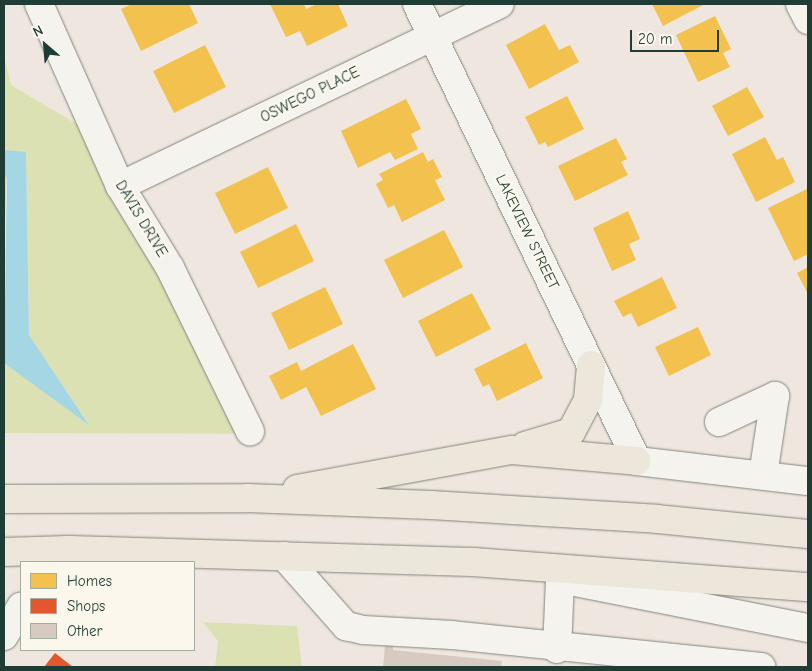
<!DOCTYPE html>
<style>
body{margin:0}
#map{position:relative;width:812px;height:671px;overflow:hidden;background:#efe7df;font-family:"Comic Neue",sans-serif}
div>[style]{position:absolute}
.green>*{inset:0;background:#dce1b4}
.water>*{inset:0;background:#a5d6e4}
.homes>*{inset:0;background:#f2c14e}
.shops>*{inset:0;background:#e4572e}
.building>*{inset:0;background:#d7cac0}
.roads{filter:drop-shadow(0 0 1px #82847f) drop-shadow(0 0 1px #82847f)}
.minor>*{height:28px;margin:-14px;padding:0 14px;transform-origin:14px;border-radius:14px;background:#f5f3ee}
.highway>*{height:28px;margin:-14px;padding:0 14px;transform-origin:14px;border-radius:14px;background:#ece6db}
span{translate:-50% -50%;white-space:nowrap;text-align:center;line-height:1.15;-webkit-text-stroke:5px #fbf7ec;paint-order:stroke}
.street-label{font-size:15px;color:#1f3d34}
.frame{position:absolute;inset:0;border:5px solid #1f3d34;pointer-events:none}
.legend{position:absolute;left:20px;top:561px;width:175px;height:90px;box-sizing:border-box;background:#fbf7ec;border:1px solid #a3ada2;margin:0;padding:6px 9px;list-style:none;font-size:15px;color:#1f3d34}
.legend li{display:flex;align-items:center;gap:10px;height:25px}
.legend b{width:25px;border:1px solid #a3ada2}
.north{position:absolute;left:20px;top:20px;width:50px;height:50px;-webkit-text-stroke:4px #fbf7ec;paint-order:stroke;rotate:333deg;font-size:14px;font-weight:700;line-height:20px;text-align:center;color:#1f3d34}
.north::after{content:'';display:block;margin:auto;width:18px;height:22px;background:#1f3d34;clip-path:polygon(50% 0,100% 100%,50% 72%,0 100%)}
.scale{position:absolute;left:630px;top:30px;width:89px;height:22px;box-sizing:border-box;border:2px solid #1f3d34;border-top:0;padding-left:6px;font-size:15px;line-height:18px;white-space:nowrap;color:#1f3d34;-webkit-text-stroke:4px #fbf7ec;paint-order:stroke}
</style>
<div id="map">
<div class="green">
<div style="clip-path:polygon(4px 56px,11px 85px,117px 148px,257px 434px,4px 433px,4px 363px,88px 423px,29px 335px,26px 153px,4px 150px)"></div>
<div style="clip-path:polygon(4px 176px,7px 176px,4px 256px)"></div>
<div style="clip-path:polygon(203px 622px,297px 626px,302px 667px,215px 667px,218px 641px)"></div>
</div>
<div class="water">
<div style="clip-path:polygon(4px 150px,26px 152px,29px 335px,89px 425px,4px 363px,7px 177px,4px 176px)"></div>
</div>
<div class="homes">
<div style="clip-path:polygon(132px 4px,189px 4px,198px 23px,141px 51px,121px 9px)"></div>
<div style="clip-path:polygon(270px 4px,304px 4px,306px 9px,317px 4px,338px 4px,348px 26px,307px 46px,300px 31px,286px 37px)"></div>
<div style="clip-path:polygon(652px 4px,705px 4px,663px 26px)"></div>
<div style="clip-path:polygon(715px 16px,731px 49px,723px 53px,730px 67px,698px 82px,676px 35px)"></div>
<div style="clip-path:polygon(545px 24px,559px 50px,570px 45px,579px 62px,529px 89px,506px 45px)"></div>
<div style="clip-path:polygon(205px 45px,226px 87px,174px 113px,153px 71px)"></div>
<div style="clip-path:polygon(747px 87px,764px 117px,728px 136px,712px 106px)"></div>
<div style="clip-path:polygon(567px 96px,584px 129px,548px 147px,545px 142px,539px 145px,525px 117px)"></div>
<div style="clip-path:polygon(406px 99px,421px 129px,411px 134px,418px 149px,395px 160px,390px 152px,358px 168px,341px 131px)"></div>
<div style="clip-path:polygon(765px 137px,777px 160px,783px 157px,795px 182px,756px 202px,732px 154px)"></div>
<div style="clip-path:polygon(616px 138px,627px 159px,621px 162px,628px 175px,575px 201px,558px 166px)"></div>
<div style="clip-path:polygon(423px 152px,428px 162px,433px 159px,442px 177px,435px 180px,445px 200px,402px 222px,394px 205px,388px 208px,376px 184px,383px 180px,379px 174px)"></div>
<div style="clip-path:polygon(268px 167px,288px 208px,235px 234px,215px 193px)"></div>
<div style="clip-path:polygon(807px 189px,808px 254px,794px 261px,768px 208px)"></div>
<div style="clip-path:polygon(628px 211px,640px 239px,629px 244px,636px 260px,612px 271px,593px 228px)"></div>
<div style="clip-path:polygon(296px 224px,314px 261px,258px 288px,240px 252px)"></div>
<div style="clip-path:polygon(444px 230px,463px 267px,403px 298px,384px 260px)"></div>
<div style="clip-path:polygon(808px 267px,808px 294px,797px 273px)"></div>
<div style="clip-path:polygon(662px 277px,677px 308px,638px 327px,631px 313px,623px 317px,614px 301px)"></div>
<div style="clip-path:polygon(325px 287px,343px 324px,289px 350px,271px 313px)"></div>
<div style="clip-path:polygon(472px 293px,491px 329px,436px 357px,418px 321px)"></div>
<div style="clip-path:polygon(698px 327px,711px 355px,669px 376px,655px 347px)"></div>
<div style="clip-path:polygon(526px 343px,543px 378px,497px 401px,489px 384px,483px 387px,474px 369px)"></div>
<div style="clip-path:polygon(353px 344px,376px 389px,321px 416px,306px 387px,281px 400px,269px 376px,297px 362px,301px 371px)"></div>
</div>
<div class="shops">
<div style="clip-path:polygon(55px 653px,73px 667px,44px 667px)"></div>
</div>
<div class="building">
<div style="clip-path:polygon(385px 645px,393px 646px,393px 650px,502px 661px,501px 667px,383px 667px)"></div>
</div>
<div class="roads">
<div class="minor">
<div style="left:39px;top:4px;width:199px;rotate:66deg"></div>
<div style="left:120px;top:186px;width:96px;rotate:58.6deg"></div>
<div style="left:170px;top:268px;width:182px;rotate:63.9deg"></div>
<div style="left:417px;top:4px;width:507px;rotate:64.29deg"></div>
<div style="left:637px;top:461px;width:172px;rotate:6.7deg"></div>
<div style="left:800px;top:4px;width:18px;rotate:63deg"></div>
<div style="left:120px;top:186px;width:421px;rotate:-25.6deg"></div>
<div style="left:719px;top:422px;width:62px;rotate:-24.9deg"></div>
<div style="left:775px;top:396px;width:80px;rotate:98.6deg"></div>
<div style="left:284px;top:556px;width:94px;rotate:48.5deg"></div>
<div style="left:346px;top:626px;width:17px;rotate:13deg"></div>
<div style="left:363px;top:630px;width:89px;rotate:3.2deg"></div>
<div style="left:452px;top:635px;width:311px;rotate:5.9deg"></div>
<div style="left:4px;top:636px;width:34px;rotate:-60deg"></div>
<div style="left:557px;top:649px;width:70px;rotate:-87.5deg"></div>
<div style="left:560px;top:579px;width:253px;rotate:11.2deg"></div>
</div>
<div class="highway">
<div style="left:525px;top:446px;width:48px;rotate:-16.9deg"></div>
<div style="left:571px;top:432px;width:36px;rotate:-62deg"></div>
<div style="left:588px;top:400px;width:35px;rotate:-85deg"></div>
<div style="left:297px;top:489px;width:219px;rotate:-10.3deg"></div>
<div style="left:512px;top:450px;width:125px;rotate:5deg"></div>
<div style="left:4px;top:499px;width:243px;rotate:-0.2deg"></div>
<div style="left:247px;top:498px;width:184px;rotate:2.2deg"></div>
<div style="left:431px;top:505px;width:226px;rotate:3.5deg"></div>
<div style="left:657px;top:519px;width:152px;rotate:5.7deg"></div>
<div style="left:4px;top:552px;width:64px;rotate:-1.8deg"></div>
<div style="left:68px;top:550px;width:406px;rotate:1.7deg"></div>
<div style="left:474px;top:562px;width:335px;rotate:4.3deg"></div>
</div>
</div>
<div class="street-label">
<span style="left:310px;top:95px;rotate:-26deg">OSWEGO PLACE</span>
<span style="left:141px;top:219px;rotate:59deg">DAVIS DRIVE</span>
<span style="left:527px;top:232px;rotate:64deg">LAKEVIEW STREET</span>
</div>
<div class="frame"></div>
<ul class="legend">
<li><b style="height:14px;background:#f2c14e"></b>Homes</li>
<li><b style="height:14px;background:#e4572e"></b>Shops</li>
<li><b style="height:14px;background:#d7cac0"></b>Other</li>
</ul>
<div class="north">N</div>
<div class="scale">20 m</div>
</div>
